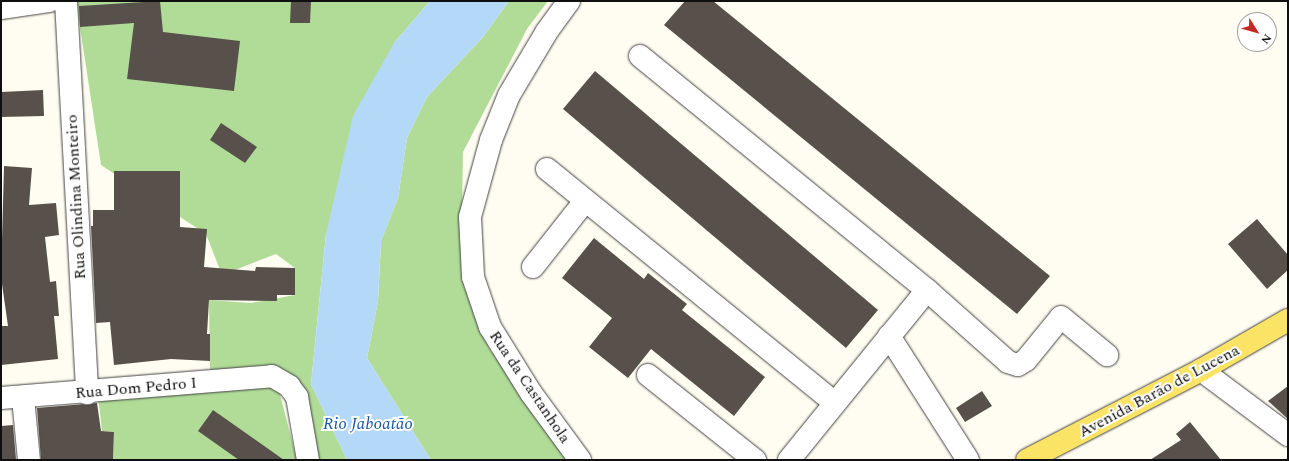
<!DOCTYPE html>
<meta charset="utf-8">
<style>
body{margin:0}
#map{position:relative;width:1289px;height:461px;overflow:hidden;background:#fffdf1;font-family:Spectral,serif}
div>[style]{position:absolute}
.forest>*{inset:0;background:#b1dc98}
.water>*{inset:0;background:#b4d8f7}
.building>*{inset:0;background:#58514b}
.roads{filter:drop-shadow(0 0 1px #424242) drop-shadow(0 0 1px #424242)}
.minor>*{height:22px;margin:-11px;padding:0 11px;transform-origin:11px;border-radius:11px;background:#fff}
.major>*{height:22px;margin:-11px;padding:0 11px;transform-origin:11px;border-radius:11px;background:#fbe365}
span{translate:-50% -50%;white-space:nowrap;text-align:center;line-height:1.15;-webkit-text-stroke:4px #fff;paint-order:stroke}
.street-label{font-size:16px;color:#0f0f0f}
.water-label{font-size:17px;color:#1559a4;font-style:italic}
.frame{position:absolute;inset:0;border:2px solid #0f0f0f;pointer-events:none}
.north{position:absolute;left:1237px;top:12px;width:40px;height:40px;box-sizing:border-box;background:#fff;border:1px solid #9f9f9f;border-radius:50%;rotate:127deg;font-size:11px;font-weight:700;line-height:16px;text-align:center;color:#0f0f0f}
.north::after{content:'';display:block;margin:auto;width:14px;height:18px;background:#c22a23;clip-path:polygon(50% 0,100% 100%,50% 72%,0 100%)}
</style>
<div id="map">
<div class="forest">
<div style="clip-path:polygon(76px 1px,430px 1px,394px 43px,326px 234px,311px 384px,347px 460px,314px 460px,285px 371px,210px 375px,209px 300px,251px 303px,295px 295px,295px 268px,276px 254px,222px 275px,206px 234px,101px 165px)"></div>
<div style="clip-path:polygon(509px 1px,548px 1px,527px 29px,463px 152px,461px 270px,489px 348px,571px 460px,431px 460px,367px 358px,378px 301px,381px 241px,398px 198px,407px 138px,427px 97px,483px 37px)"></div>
<div style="clip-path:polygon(278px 387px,297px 460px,113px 460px,114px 432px,102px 431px,98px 396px)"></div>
</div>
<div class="water">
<div style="clip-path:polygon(430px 1px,509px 1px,483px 37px,427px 97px,407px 138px,398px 198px,381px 241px,378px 301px,367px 358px,431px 460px,347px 460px,311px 384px,326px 234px,353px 116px,394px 43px)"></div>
</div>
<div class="building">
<div style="clip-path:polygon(160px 1px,163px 32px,240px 41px,234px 91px,127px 79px,134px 23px,80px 27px,79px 6px)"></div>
<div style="clip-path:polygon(291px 1px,311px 1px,310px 23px,290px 23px)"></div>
<div style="clip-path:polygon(685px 1px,713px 1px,1050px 276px,1017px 314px,664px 25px)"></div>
<div style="clip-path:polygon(595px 71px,878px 310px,846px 348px,563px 109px)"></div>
<div style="clip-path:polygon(43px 90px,44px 116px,1px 117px,1px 92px)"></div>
<div style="clip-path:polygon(221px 123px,257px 147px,245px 163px,210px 140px)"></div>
<div style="clip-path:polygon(4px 166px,32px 168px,29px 205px,56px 203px,59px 235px,45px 237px,50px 282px,56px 281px,59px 316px,54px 316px,58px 359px,1px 365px,1px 326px,8px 326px,1px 277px)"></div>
<div style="clip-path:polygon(114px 171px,180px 171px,180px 227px,207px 229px,204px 267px,255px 271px,256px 267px,295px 268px,295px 295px,277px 295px,277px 301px,209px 300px,207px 334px,210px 334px,210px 361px,171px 359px,114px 365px,110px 322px,96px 323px,91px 226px,93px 226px,93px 210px,114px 210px)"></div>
<div style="clip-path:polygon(1257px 219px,1288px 255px,1288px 270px,1267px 289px,1228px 244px)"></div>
<div style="clip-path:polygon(594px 238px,644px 279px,648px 273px,687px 304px,682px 310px,765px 377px,734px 416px,651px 349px,628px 378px,589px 347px,612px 318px,562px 278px)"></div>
<div style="clip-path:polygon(1288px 386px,1288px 419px,1268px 401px)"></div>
<div style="clip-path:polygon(982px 391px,992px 406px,965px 422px,956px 408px)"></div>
<div style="clip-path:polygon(97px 403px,101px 431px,114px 432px,113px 460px,41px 460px,37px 408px)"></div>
<div style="clip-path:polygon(213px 410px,284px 460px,239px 460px,198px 431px)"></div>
<div style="clip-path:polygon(1190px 422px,1221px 460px,1150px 460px,1181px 440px,1176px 434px)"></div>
<div style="clip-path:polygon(13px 425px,16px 460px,1px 460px,1px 426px)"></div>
</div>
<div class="roads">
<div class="minor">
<div style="left:66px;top:1px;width:393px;rotate:86.9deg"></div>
<div style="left:569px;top:1px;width:39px;rotate:126deg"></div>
<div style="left:546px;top:33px;width:72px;rotate:120.8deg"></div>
<div style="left:509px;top:95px;width:48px;rotate:111.8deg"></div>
<div style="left:491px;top:140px;width:80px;rotate:105.3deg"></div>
<div style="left:470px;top:217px;width:60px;rotate:87.1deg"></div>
<div style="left:473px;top:277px;width:53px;rotate:71.2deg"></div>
<div style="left:490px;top:327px;width:78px;rotate:58.2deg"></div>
<div style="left:531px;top:393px;width:83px;rotate:53.8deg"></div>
<div style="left:1px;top:8px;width:49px;rotate:-8.3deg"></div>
<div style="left:640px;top:56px;width:370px;rotate:39.2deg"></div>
<div style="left:927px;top:290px;width:108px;rotate:41.6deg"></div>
<div style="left:1008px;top:362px;width:10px;rotate:17deg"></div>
<div style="left:1018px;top:365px;width:9px;rotate:-32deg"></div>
<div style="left:1026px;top:360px;width:55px;rotate:-50.9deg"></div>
<div style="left:1061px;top:317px;width:60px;rotate:39.6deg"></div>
<div style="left:547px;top:169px;width:371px;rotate:39.1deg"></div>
<div style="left:533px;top:267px;width:84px;rotate:-51.8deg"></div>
<div style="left:889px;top:336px;width:147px;rotate:57.5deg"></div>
<div style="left:1201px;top:370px;width:109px;rotate:36.8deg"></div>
<div style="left:648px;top:375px;width:137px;rotate:38.5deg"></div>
<div style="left:1px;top:398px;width:272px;rotate:-4.6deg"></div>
<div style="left:272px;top:376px;width:20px;rotate:30deg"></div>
<div style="left:289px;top:386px;width:14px;rotate:54deg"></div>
<div style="left:297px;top:397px;width:64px;rotate:80.1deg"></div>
<div style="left:23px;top:398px;width:62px;rotate:84.5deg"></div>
<div style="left:789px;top:460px;width:219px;rotate:-50.9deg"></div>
</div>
<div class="major">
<div style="left:1027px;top:460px;width:196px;rotate:-27.3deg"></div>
<div style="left:1201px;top:370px;width:100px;rotate:-29.9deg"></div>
</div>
</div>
<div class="street-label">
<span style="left:76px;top:197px;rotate:-93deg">Rua Olindina Monteiro</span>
<span style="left:530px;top:387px;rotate:56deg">Rua da Castanhola</span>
<span style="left:136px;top:388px;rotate:-5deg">Rua Dom Pedro I</span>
<span style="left:1159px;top:391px;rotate:-28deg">Avenida Barão de Lucena</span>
</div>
<div class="water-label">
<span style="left:368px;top:425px">Rio Jaboatão</span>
</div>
<div class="frame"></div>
<div class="north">N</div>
</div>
